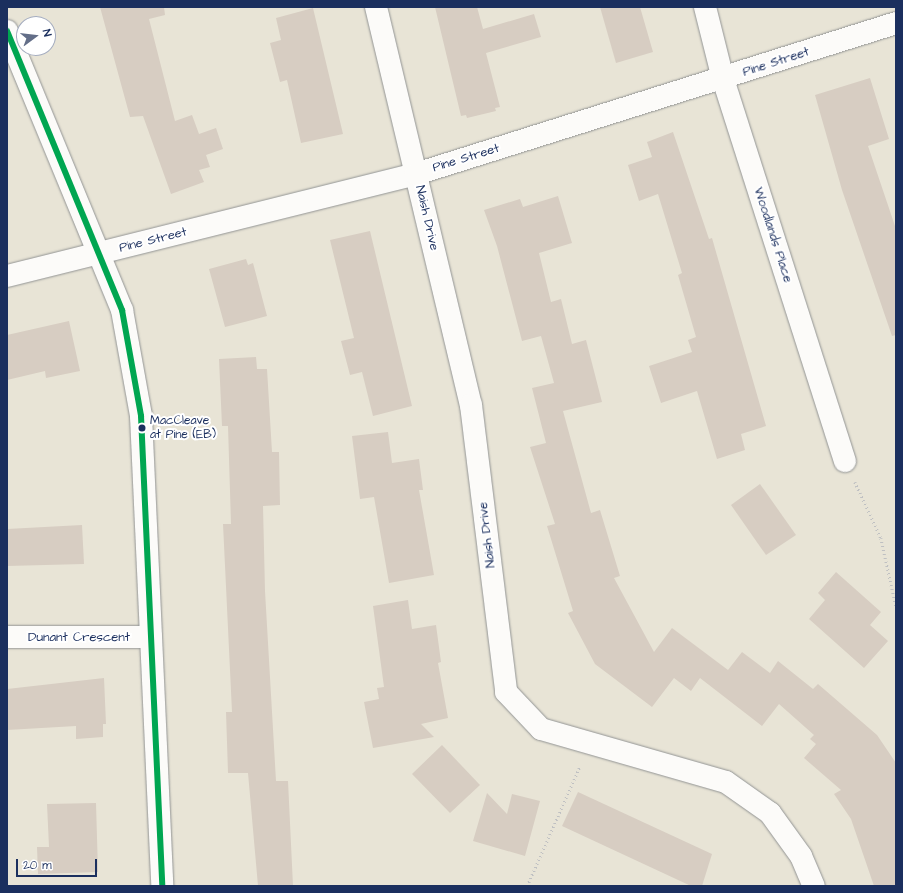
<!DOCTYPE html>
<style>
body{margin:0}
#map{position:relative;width:903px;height:893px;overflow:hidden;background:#e8e4d6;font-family:"Architects Daughter",sans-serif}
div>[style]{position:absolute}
.building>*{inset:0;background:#d7cdc2}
.path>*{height:2.5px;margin-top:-1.25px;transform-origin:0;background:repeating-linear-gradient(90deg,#bfc0c2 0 1px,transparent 0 4px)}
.roads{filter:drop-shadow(0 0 1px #929494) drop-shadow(0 0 1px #929494)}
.minor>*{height:22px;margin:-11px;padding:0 11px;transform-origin:11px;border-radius:11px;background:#fcfbf9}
.bus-1>*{height:6px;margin:-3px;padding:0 3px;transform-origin:3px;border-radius:3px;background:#00a651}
.dots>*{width:11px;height:11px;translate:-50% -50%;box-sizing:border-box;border:2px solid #fff;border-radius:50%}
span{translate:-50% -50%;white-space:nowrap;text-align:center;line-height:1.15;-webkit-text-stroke:4px #fff;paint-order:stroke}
.bus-label{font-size:12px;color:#1b2f5e}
.left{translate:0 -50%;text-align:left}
.street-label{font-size:13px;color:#1b2f5e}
.frame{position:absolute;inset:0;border:8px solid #1b2f5e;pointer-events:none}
.north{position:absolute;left:16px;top:16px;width:40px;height:40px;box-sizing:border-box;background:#fff;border:1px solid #a4acbf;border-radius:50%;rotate:75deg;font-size:11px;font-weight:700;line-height:16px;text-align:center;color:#1b2f5e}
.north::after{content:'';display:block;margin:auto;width:14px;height:18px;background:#636e88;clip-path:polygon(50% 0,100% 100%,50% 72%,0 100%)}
.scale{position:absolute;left:16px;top:859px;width:81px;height:18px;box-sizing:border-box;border:2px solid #1b2f5e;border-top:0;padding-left:5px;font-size:12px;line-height:14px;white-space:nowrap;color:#1b2f5e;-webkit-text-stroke:3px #fff;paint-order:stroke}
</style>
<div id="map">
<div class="building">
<div style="clip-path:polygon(100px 7px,164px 7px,165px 15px,149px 19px,175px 121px,192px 115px,199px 134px,216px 128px,223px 149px,206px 155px,210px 167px,199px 170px,204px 182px,171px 194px,143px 116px,130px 117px)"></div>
<div style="clip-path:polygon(435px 7px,477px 7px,483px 29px,534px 14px,541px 37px,486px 53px,500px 107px,495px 108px,496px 111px,467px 118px,466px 115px,461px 116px)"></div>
<div style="clip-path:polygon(600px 7px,640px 7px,653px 52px,616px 63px)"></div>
<div style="clip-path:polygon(313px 8px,343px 134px,301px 143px,287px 80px,280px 82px,270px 43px,281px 40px,276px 18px)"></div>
<div style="clip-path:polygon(870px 78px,889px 139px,868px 146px,896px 229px,896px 335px,892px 336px,842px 190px,815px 95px)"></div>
<div style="clip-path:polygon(673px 132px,709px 239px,712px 238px,766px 426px,741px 434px,745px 450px,717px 459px,697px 391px,661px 403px,649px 366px,692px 352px,688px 340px,696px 337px,678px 275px,682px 273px,658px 194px,639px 201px,628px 165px,652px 157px,647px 142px)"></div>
<div style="clip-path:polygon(558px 196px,572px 243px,539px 253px,551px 302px,561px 299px,572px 344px,586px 340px,602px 402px,563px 411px,591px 513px,600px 510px,620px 576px,614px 578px,654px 652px,672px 628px,728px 670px,742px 652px,770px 673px,778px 661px,813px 689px,818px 684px,877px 735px,896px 763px,896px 886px,874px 886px,851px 819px,834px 794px,841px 790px,804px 758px,816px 744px,810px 739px,814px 735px,779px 704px,762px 726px,700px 678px,691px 691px,674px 678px,652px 707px,595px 664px,568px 613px,573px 611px,547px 526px,555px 524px,530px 447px,546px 443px,532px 388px,554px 383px,541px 336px,522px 341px,497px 246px,484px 210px,520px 199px,523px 207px)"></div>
<div style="clip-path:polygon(370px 231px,412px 406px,373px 416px,362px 372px,350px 375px,341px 341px,354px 338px,330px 240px)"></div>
<div style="clip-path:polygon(246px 259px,248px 265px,253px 263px,267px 316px,225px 327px,209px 269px)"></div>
<div style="clip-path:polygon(69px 321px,80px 371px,46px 378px,45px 371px,7px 380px,7px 335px)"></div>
<div style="clip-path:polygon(256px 357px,257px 369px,267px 369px,272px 452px,279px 452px,280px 505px,263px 506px,265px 591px,276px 781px,288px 781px,293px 886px,258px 886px,248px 773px,228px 773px,226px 712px,232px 712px,223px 524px,231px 524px,228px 426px,222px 426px,219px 359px)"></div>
<div style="clip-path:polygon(388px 432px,392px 463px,419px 459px,423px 490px,419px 490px,434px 575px,389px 583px,374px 497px,360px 499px,352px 436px)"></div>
<div style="clip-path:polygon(760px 484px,796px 535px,766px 555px,731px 505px)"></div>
<div style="clip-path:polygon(82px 525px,84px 564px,7px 566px,7px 529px)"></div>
<div style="clip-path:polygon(836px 572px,881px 612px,870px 625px,888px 641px,864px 668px,809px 619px,825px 600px,818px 593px)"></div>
<div style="clip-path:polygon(408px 600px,412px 629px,436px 625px,441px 662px,438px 663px,448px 718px,421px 724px,434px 737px,373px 748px,364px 702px,379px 699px,377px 688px,384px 687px,373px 606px)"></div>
<div style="clip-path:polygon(104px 678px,106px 724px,103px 724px,103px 737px,76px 739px,76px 726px,7px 730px,7px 689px)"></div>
<div style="clip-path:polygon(442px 745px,480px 785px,450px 813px,412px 774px)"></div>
<div style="clip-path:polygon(578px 792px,712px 854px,702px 886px,691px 886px,562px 826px)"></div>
<div style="clip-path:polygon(487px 793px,507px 814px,512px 794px,540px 801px,525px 856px,473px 841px)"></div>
<div style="clip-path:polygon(96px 803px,98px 872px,38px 874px,37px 847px,49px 847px,47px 804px)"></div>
</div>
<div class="path">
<div style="left:855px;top:482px;width:62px;rotate:65.1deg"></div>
<div style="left:881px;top:538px;width:70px;rotate:77.6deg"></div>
<div style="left:527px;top:886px;width:131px;rotate:-66.2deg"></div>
</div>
<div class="roads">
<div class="minor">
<div style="left:376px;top:7px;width:409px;rotate:76.6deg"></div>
<div style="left:471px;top:405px;width:289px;rotate:83deg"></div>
<div style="left:506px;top:692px;width:51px;rotate:46.6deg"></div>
<div style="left:541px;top:729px;width:192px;rotate:16deg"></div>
<div style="left:726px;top:782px;width:54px;rotate:35.2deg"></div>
<div style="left:770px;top:813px;width:53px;rotate:54.2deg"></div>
<div style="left:801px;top:856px;width:33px;rotate:67deg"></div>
<div style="left:705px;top:7px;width:74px;rotate:76deg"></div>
<div style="left:723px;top:79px;width:401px;rotate:72.3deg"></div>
<div style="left:7px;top:31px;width:302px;rotate:67.6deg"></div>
<div style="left:122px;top:310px;width:108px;rotate:79.8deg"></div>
<div style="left:141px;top:416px;width:470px;rotate:87.4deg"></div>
<div style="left:7px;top:276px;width:422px;rotate:-14deg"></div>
<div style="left:416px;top:174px;width:503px;rotate:-17.46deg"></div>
<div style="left:7px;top:637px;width:144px"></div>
</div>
</div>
<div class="bus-1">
<div style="left:7px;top:31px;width:302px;rotate:67.6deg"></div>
<div style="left:122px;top:310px;width:108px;rotate:79.8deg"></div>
<div style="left:141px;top:416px;width:470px;rotate:87.4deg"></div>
</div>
<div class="dots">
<div style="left:142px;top:428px;background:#1b2f5e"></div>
</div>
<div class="bus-label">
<span class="left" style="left:150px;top:428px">MacCleave<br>at Pine (EB)</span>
</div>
<div class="street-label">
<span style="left:776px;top:62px;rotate:-18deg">Pine Street</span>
<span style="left:466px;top:158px;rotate:-17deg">Pine Street</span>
<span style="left:427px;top:218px;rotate:77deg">Naish Drive</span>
<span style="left:773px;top:235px;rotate:72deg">Woodlands Place</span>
<span style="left:153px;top:240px;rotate:-14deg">Pine Street</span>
<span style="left:487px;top:535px;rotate:-97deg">Naish Drive</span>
<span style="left:79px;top:637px">Dunant Crescent</span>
</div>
<div class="frame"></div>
<div class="north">N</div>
<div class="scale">20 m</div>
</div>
